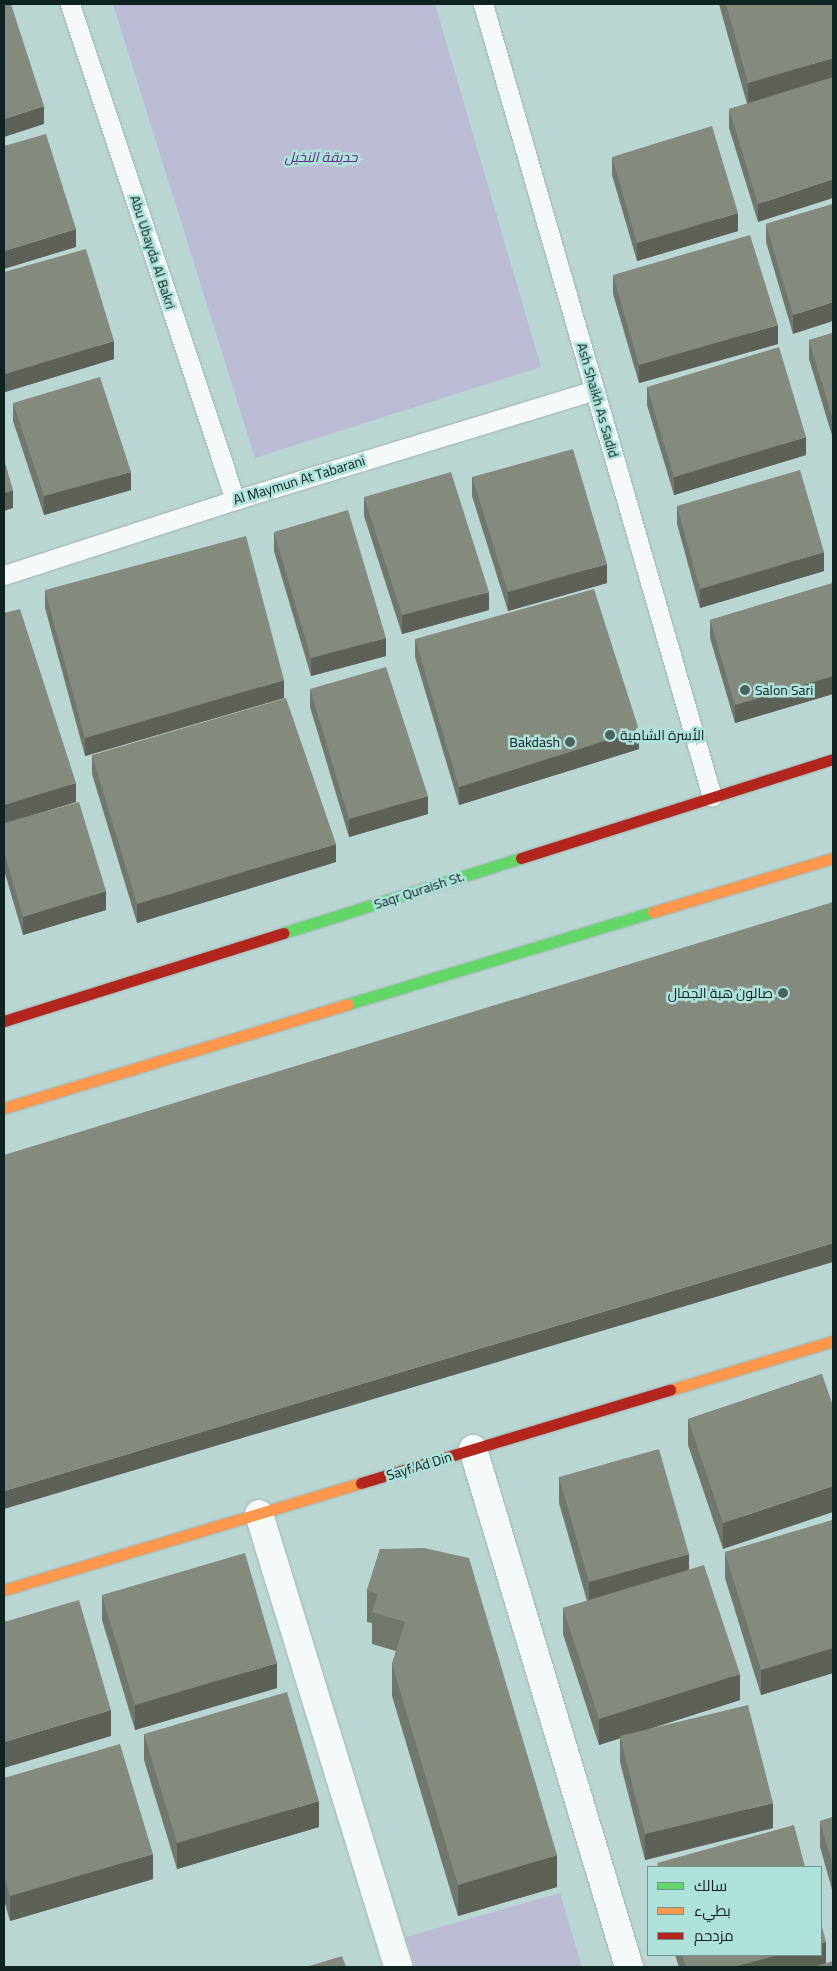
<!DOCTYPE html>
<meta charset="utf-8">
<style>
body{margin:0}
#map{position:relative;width:837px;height:1971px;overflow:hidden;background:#bad6d3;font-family:Georgia,Cairo,serif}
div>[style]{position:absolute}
.green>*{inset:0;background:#bcbbd5}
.roads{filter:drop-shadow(0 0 1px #9db2b0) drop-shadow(0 0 1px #9db2b0)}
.lane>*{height:19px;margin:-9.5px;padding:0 9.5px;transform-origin:9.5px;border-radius:9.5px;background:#f5f9f8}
.street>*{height:28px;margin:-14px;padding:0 14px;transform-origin:14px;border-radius:14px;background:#f5f9f8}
.fast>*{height:11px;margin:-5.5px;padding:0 5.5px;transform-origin:5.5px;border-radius:5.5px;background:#63d668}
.slow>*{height:11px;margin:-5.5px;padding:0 5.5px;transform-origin:5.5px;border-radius:5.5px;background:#ff974d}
.jam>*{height:11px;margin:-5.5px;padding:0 5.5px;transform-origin:5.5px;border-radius:5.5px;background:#b3261e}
.wall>*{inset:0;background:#72776c}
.shaded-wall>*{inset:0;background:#5d6158}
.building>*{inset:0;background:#858a7e}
.dots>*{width:14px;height:14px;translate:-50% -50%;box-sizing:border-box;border:2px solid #afe1db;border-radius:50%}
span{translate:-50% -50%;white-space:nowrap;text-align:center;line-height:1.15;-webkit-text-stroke:5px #afe1db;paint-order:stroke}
.park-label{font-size:14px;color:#5e2e82;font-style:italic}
.street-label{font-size:14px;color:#0f2321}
.poi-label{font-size:14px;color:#0f2321}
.left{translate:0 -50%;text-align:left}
.right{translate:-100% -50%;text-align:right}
.frame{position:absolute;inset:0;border:5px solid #0f2321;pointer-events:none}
.legend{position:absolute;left:647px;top:1866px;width:175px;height:90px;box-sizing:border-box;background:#afe1db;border:1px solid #6f9591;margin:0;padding:6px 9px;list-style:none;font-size:15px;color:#0f2321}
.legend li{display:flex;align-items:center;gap:10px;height:25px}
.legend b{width:25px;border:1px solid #6f9591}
</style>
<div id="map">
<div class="green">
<div style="clip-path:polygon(113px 4px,435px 4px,541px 367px,255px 458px)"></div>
<div style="clip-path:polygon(560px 1893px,582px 1967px,415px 1967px,406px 1937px)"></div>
</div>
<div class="roads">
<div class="lane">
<div style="left:70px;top:4px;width:523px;rotate:71.6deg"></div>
<div style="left:483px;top:4px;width:825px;rotate:73.89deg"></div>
<div style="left:4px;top:575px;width:243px;rotate:-18deg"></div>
<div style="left:235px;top:500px;width:376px;rotate:-17deg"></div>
</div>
<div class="street">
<div style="left:473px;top:1449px;width:541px;rotate:73.24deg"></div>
<div style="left:259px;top:1514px;width:474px;rotate:72.9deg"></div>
</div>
<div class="fast">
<div style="left:283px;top:933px;width:250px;rotate:-17.5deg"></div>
<div style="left:348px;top:1004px;width:319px;rotate:-16.8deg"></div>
</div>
<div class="slow">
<div style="left:653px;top:912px;width:188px;rotate:-16.7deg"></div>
<div style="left:4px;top:1108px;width:359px;rotate:-16.8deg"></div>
<div style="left:670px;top:1390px;width:170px;rotate:-16.7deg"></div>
<div style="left:4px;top:1590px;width:373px;rotate:-16.7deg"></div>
</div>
<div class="jam">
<div style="left:521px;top:858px;width:327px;rotate:-17.6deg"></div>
<div style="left:4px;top:1021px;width:293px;rotate:-17.5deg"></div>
<div style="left:361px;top:1483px;width:323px;rotate:-16.8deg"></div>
</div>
</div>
<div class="wall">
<div style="clip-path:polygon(719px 4px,833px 4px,758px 222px,729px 128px,729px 109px,747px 104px)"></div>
<div style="clip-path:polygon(612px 157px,738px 231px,637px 261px,612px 175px)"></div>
<div style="clip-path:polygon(833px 204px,793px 334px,766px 242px,766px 224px)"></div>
<div style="clip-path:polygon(4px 272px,114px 359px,5px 392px,4px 389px)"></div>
<div style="clip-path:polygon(613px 275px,778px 344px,639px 383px,613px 294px)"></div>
<div style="clip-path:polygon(833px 333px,833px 439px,809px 359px,809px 340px)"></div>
<div style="clip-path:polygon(647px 387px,806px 455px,674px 495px,647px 405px)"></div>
<div style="clip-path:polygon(13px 403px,131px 490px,44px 515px,13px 421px)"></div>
<div style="clip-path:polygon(472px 477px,607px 583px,508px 611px,472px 496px)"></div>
<div style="clip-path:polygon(364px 497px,489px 610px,402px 634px,364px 516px)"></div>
<div style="clip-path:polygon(677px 506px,824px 571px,700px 608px,677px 524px)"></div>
<div style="clip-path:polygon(274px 532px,386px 656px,311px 676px,274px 551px)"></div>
<div style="clip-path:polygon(833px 583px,833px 694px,735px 723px,710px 638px,710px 620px)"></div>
<div style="clip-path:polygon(45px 590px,284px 698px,85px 756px,45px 608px)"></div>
<div style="clip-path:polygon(4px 613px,76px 802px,27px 816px,106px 910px,23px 935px,4px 870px)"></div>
<div style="clip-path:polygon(415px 639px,639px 749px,459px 805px,415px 657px)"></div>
<div style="clip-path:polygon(310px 689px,428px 814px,349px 837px,310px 707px)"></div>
<div style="clip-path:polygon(92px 755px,336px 862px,137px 923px,92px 774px)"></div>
<div style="clip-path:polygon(822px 1374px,723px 1549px,688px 1445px,688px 1419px)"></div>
<div style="clip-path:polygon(559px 1477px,689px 1569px,740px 1700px,643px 1731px,773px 1828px,645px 1860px,620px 1762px,620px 1738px,599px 1745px,563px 1634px,563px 1608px,587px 1601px,559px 1503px)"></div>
<div style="clip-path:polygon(833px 1520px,833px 1673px,761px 1695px,725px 1578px,725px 1552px)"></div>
<div style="clip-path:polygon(380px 1549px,557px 1887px,458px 1916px,392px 1696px,392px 1664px,396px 1651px,372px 1644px,372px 1623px,367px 1622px,367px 1590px)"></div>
<div style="clip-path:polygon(102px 1595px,277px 1688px,135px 1730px,102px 1620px)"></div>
<div style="clip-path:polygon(144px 1734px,319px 1827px,177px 1869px,144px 1760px)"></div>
<div style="clip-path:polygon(4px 1778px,153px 1879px,10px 1921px,4px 1900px)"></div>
<div style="clip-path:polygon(833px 1817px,833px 1893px,820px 1847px,820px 1821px)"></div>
<div style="clip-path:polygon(675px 1955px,821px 1955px,826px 1963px,833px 1967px,679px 1967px)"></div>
</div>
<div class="shaded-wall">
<div style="clip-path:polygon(833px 58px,833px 84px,748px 108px,748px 83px)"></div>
<div style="clip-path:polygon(44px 106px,44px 124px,4px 137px,4px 119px)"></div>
<div style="clip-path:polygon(833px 179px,833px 198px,758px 222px,758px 204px)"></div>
<div style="clip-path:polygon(738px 213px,738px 231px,637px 261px,637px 243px)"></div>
<div style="clip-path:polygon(76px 229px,76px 247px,4px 269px,4px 251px)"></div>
<div style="clip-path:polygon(833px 302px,833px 321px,793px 334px,793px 315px)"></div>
<div style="clip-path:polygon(778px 325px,778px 344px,639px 383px,639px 365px)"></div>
<div style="clip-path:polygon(114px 341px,114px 359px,5px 392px,5px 374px)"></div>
<div style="clip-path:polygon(806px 437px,806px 455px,674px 495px,674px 477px)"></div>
<div style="clip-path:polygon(131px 472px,131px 490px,44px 515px,44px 496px)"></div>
<div style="clip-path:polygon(13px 490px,13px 508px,4px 511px,4px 493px)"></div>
<div style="clip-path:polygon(824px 552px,824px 571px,700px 608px,700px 589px)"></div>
<div style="clip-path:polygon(607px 564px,607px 583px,508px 611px,508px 592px)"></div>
<div style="clip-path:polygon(489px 592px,489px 610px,402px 634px,402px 615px)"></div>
<div style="clip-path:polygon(386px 638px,386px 656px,311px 676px,311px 658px)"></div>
<div style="clip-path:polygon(833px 676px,833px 694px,735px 723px,735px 705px)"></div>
<div style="clip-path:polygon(284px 680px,284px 698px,85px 756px,85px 738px)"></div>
<div style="clip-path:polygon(639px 730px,639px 749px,459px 805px,459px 787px)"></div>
<div style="clip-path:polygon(76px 783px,76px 802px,4px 824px,4px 805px)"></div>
<div style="clip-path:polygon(428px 796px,428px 814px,349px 837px,349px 819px)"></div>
<div style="clip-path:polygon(336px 844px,336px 862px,137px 923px,137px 904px)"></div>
<div style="clip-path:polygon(106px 891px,106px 910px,23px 935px,23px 917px)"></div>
<div style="clip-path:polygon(833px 1243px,833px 1262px,4px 1509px,4px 1491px)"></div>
<div style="clip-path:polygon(833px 1486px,833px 1512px,723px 1549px,723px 1523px)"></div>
<div style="clip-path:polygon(689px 1554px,689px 1579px,589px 1608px,589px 1582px)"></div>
<div style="clip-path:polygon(833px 1648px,833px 1673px,761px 1695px,761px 1670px)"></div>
<div style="clip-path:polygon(277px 1663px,277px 1688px,135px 1730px,135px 1705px)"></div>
<div style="clip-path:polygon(740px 1674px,740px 1700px,599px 1745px,599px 1719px)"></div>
<div style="clip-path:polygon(111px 1710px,111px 1736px,4px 1768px,4px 1742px)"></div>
<div style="clip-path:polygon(319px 1801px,319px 1827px,177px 1869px,177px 1843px)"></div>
<div style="clip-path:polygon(773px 1803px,773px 1828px,645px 1860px,645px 1834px)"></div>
<div style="clip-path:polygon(153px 1854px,153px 1879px,10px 1921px,10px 1896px)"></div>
<div style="clip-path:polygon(557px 1855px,557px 1887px,458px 1916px,458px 1885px)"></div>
<div style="clip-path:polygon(826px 1942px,826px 1967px,733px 1967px,778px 1955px,821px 1955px,821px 1943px)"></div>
</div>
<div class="building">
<div style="clip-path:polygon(9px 4px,11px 4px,44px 106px,4px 119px,4px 5px)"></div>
<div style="clip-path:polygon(726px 4px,833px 4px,833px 58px,748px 83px)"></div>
<div style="clip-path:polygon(833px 77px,833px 179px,758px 204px,729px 109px)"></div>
<div style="clip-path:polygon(712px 126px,738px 213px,637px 243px,612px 157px)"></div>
<div style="clip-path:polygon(46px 134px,76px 229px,4px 251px,4px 146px)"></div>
<div style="clip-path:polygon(833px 204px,833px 302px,793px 315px,766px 224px)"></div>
<div style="clip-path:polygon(750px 235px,778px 325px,639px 365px,613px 275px)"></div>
<div style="clip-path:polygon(86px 249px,114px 341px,5px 374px,4px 371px,4px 272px)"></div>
<div style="clip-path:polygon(833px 333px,833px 420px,809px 340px)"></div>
<div style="clip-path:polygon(779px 347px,806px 437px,674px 477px,647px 387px)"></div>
<div style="clip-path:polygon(100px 377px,131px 472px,44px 496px,13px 403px)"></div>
<div style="clip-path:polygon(573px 449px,607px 564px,508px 592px,472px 477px)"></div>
<div style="clip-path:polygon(4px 459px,13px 490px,4px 493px)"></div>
<div style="clip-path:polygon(800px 470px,824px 552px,700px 589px,677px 506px)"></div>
<div style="clip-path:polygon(451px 472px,489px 592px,402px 615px,364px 497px)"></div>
<div style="clip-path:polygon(348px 510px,386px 638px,311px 658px,274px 532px)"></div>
<div style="clip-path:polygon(246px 536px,284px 680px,85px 738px,45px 590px)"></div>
<div style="clip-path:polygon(833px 583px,833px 676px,735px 705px,710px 620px)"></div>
<div style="clip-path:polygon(594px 589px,639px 730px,459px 787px,415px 639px)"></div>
<div style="clip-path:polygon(20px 609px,76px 783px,4px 805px,4px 613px)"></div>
<div style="clip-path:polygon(386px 667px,428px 796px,349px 819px,310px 689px)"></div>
<div style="clip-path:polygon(286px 698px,336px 844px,137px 904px,92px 755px)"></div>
<div style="clip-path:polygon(79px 802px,106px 891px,23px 917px,4px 851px,4px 823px)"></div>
<div style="clip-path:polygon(833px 902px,833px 1243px,4px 1491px,4px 1155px)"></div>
<div style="clip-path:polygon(822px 1374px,833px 1406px,833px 1486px,723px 1523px,688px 1419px)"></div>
<div style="clip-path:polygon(659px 1449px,689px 1554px,589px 1582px,559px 1477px)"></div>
<div style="clip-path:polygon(833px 1520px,833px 1648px,761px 1670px,725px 1552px)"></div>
<div style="clip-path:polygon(424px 1548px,469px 1558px,557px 1855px,458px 1885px,392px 1664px,405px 1622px,372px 1612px,378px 1594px,367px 1590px,380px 1549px)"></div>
<div style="clip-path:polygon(245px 1553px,277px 1663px,135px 1705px,102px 1595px)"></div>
<div style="clip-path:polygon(704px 1565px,740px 1674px,599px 1719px,563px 1608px)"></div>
<div style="clip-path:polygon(79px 1600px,111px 1710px,4px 1742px,4px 1622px)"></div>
<div style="clip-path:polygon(287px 1692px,319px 1801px,177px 1843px,144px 1734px)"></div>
<div style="clip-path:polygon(748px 1705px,773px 1803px,645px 1834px,620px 1736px)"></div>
<div style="clip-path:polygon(120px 1744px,153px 1854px,10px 1896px,4px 1874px,4px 1778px)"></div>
<div style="clip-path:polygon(833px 1817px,833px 1867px,820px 1821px)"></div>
<div style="clip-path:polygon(794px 1825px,805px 1867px,658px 1867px,657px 1863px)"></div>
<div style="clip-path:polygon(821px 1923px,826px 1942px,821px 1943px)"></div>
<div style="clip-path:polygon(682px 1955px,778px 1955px,733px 1967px,686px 1967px)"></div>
<div style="clip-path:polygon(342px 1956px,346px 1967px,306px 1967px)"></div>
<div style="clip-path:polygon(833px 1961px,833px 1967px,813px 1967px)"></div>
</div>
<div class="dots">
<div style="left:745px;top:690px;background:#4b625f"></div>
<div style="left:610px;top:735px;background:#4b625f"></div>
<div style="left:570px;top:742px;background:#4b625f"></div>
<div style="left:783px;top:993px;background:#4b625f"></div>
</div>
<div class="park-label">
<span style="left:321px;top:157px">حديقة النخيل</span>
</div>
<div class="street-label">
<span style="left:153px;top:252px;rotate:72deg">Abu Ubayda Al Bakri</span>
<span style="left:598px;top:400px;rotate:74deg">Ash Shaikh As Sadid</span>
<span style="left:299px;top:480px;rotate:-17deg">Al Maymun At Tabarani</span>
<span style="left:419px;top:890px;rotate:-18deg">Saqr Quraish St.</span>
<span style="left:419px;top:1466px;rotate:-17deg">Sayf Ad Din</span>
</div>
<div class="poi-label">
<span class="left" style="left:755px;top:690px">Salon Sari</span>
<span class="left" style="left:620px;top:735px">الأسرة الشامية</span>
<span class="right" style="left:560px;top:742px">Bakdash</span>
<span class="right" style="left:773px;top:993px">صالون هبة الجمال</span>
</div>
<div class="frame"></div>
<ul class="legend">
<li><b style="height:6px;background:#63d668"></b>سالك</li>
<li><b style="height:6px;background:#ff974d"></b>بطيء</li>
<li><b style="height:6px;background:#b3261e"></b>مزدحم</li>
</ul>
</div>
